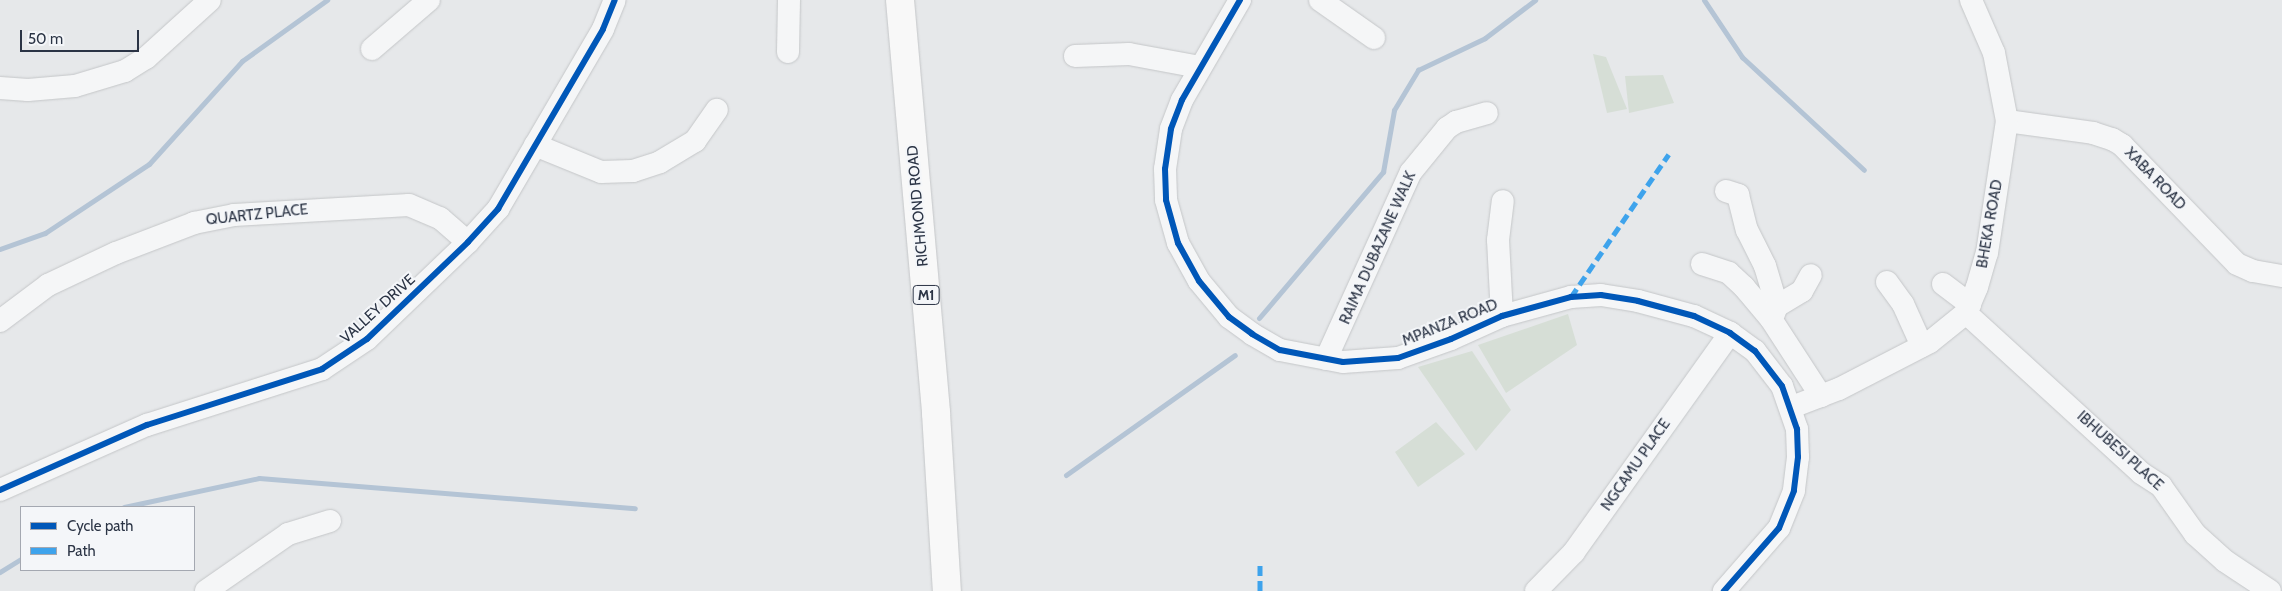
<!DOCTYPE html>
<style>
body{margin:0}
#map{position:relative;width:2282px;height:591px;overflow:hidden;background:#e6e8ea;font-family:Cabin,sans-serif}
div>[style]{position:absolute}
.green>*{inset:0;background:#d6ded6}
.stream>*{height:5px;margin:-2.5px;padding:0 2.5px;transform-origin:2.5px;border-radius:2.5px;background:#b4c4d5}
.roads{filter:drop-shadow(0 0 1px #c4c6c8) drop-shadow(0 0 1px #c4c6c8)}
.minor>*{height:22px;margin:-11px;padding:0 11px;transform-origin:11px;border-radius:11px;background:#f5f6f7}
.highway>*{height:28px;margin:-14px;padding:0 14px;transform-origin:14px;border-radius:14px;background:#f8f8f8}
.quiet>*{height:5px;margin-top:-2.5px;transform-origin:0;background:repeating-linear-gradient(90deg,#3ea3ec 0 10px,transparent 0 15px)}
.cycleway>*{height:6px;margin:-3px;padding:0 3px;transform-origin:3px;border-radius:3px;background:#0057b8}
span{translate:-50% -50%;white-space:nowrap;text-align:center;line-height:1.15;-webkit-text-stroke:4px #f4f6f9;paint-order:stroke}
.shield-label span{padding:1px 4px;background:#f4f6f9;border:1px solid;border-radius:4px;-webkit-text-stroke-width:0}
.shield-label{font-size:14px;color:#2b3445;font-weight:700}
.street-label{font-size:15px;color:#2b3445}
.legend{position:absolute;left:20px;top:506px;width:175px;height:65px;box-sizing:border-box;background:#f4f6f9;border:1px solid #a4a8b1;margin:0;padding:6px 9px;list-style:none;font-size:15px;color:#2b3445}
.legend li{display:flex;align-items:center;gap:10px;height:25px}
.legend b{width:25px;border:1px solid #a4a8b1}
.scale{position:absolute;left:20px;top:30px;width:119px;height:22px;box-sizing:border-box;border:2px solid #2b3445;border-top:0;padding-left:6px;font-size:15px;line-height:18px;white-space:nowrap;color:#2b3445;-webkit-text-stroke:4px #f4f6f9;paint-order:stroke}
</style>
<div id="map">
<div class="green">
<div style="clip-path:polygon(1593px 54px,1606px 57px,1627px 109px,1607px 113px)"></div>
<div style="clip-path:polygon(1663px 75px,1674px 103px,1629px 113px,1625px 76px)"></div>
<div style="clip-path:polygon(1568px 314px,1577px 345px,1506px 393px,1478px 345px)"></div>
<div style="clip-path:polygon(1472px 351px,1511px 410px,1476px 451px,1418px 367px)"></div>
<div style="clip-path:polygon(1436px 422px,1465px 454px,1418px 487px,1395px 452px)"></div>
</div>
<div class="stream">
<div style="left:1704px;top:0;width:69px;rotate:56.3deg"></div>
<div style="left:1742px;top:57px;width:166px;rotate:42.8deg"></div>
<div style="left:0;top:249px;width:48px;rotate:-19.6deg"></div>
<div style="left:45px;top:233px;width:125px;rotate:-33.6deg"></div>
<div style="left:149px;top:164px;width:139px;rotate:-47.9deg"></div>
<div style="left:242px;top:61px;width:105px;rotate:-35.7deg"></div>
<div style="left:1259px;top:318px;width:192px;rotate:-49.7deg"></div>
<div style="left:1383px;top:172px;width:63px;rotate:-79.9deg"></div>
<div style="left:1394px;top:110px;width:47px;rotate:-59deg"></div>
<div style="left:1418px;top:70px;width:74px;rotate:-25.5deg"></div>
<div style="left:1485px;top:38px;width:63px;rotate:-37.2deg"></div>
<div style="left:1066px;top:475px;width:207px;rotate:-35.4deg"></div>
<div style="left:124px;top:507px;width:138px;rotate:-12.1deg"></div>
<div style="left:259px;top:478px;width:377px;rotate:4.6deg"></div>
<div style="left:0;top:572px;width:25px;rotate:-32deg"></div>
</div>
<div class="roads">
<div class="minor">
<div style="left:1240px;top:0;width:116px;rotate:120.1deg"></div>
<div style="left:1182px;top:100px;width:31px;rotate:111deg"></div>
<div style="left:1171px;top:129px;width:40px;rotate:98.5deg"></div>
<div style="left:1165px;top:169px;width:31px;rotate:88deg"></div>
<div style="left:1166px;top:200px;width:45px;rotate:74.4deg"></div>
<div style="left:1178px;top:243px;width:43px;rotate:61.1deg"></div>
<div style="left:1199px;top:281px;width:47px;rotate:50.2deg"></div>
<div style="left:1229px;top:317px;width:29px;rotate:36deg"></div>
<div style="left:1252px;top:334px;width:32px;rotate:30deg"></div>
<div style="left:1280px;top:350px;width:64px;rotate:10.8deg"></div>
<div style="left:1343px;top:362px;width:55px;rotate:-4.2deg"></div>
<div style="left:1398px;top:358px;width:56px;rotate:-19.7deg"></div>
<div style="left:1451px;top:339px;width:56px;rotate:-24.3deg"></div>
<div style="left:1502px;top:316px;width:72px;rotate:-15.4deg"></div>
<div style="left:1571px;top:297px;width:30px;rotate:-4deg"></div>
<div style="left:1601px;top:295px;width:37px;rotate:9deg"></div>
<div style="left:1638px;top:301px;width:58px;rotate:15deg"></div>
<div style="left:1694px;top:316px;width:40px;rotate:25deg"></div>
<div style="left:1730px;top:333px;width:31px;rotate:36deg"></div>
<div style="left:1755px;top:351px;width:44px;rotate:52.4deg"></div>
<div style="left:1782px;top:386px;width:46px;rotate:70.8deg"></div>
<div style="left:1797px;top:429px;width:28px;rotate:88deg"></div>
<div style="left:1798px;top:457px;width:34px;rotate:97deg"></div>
<div style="left:1794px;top:491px;width:40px;rotate:112deg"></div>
<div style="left:1779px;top:528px;width:84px;rotate:131.1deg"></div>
<div style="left:1320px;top:0;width:66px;rotate:35.1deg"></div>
<div style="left:372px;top:49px;width:75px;rotate:-40.7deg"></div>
<div style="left:788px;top:52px;width:52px;rotate:-88.9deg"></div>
<div style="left:1075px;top:56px;width:54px;rotate:-2.1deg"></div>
<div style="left:1129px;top:54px;width:71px;rotate:10.5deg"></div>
<div style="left:0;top:88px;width:28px;rotate:4deg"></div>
<div style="left:28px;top:90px;width:47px;rotate:-4.9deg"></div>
<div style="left:75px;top:86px;width:52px;rotate:-16.7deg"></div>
<div style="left:125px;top:71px;width:25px;rotate:-32deg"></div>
<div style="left:146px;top:58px;width:86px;rotate:-42.2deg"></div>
<div style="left:2007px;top:121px;width:87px;rotate:7.9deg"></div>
<div style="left:2093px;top:133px;width:20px;rotate:18deg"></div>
<div style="left:2112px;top:139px;width:12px;rotate:31deg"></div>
<div style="left:2122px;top:145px;width:165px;rotate:46deg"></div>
<div style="left:2237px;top:264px;width:17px;rotate:24deg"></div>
<div style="left:2253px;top:271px;width:29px;rotate:10deg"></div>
<div style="left:535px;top:145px;width:71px;rotate:22.2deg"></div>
<div style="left:601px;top:172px;width:32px;rotate:-2deg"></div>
<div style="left:633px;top:171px;width:28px;rotate:-18deg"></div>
<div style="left:660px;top:162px;width:41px;rotate:-31deg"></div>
<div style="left:695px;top:141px;width:38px;rotate:-55deg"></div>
<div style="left:1726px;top:191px;width:13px;rotate:18deg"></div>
<div style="left:1738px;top:195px;width:36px;rotate:76deg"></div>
<div style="left:1747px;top:230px;width:40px;rotate:63.4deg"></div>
<div style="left:1765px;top:266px;width:42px;rotate:73.3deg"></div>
<div style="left:1702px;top:264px;width:28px;rotate:18deg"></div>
<div style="left:1729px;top:273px;width:21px;rotate:43deg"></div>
<div style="left:1744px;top:287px;width:42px;rotate:49.8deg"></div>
<div style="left:1771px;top:319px;width:92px;rotate:57deg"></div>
<div style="left:1887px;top:282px;width:27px;rotate:54deg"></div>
<div style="left:1903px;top:304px;width:46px;rotate:65.7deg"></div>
<div style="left:1943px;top:284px;width:34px;rotate:37deg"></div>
<div style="left:1966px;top:313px;width:237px;rotate:42.4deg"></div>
<div style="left:2141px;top:473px;width:24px;rotate:33deg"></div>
<div style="left:2161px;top:486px;width:59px;rotate:54.7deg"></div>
<div style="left:2195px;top:534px;width:40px;rotate:42deg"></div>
<div style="left:2225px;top:561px;width:54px;rotate:33.7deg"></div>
<div style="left:1502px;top:316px;width:76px;rotate:-93deg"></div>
<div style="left:1498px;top:240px;width:39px;rotate:-83deg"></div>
<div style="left:1772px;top:319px;width:14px;rotate:-69deg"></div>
<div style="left:1777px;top:306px;width:29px;rotate:-31deg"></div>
<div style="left:1802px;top:291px;width:18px;rotate:-61deg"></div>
<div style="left:0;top:321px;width:60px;rotate:-36.9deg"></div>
<div style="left:48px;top:285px;width:75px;rotate:-25.2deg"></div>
<div style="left:116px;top:253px;width:84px;rotate:-21deg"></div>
<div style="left:194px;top:223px;width:41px;rotate:-11.3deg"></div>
<div style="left:234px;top:215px;width:175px;rotate:-3.3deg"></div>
<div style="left:409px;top:205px;width:34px;rotate:23deg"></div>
<div style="left:440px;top:218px;width:37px;rotate:41deg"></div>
<div style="left:1326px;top:359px;width:205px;rotate:-65.6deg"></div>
<div style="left:1411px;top:172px;width:57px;rotate:-50.7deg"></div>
<div style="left:1447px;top:128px;width:11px;rotate:-34deg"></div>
<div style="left:1456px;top:122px;width:32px;rotate:-16deg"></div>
<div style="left:1792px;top:407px;width:50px;rotate:-21deg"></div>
<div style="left:1839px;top:389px;width:102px;rotate:-27.3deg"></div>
<div style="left:1930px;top:342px;width:46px;rotate:-38.9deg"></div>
<div style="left:1966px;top:313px;width:28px;rotate:-67deg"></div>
<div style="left:1977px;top:287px;width:35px;rotate:-74deg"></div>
<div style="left:1987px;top:253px;width:134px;rotate:-81.4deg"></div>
<div style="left:2007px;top:121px;width:69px;rotate:-100.8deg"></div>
<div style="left:1994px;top:53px;width:58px;rotate:-113.5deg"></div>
<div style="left:0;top:490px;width:161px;rotate:-23.9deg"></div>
<div style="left:147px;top:425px;width:184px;rotate:-17.7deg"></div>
<div style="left:322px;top:369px;width:54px;rotate:-33.7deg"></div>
<div style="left:367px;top:339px;width:140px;rotate:-43.8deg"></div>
<div style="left:468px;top:242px;width:45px;rotate:-47.7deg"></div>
<div style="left:498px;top:209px;width:208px;rotate:-59.7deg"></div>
<div style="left:603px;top:29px;width:31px;rotate:-68deg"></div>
<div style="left:206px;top:591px;width:100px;rotate:-34.8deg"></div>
<div style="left:288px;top:534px;width:44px;rotate:-17.2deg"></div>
<div style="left:1536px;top:591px;width:54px;rotate:-45.7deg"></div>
<div style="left:1574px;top:552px;width:269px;rotate:-54.5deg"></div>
</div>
<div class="highway">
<div style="left:900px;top:0;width:415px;rotate:85deg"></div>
<div style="left:936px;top:413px;width:178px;rotate:86.5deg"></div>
</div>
</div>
<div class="quiet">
<div style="left:1571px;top:297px;width:173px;rotate:-55.6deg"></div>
<div style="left:1260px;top:591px;width:27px;rotate:-90deg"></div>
</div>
<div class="cycleway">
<div style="left:1240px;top:0;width:116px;rotate:120.1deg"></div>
<div style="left:1182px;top:100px;width:31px;rotate:111deg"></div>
<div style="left:1171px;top:129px;width:40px;rotate:98.5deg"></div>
<div style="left:1165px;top:169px;width:31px;rotate:88deg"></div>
<div style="left:1166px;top:200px;width:45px;rotate:74.4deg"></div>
<div style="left:1178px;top:243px;width:43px;rotate:61.1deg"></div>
<div style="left:1199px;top:281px;width:47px;rotate:50.2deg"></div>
<div style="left:1229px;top:317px;width:29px;rotate:36deg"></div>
<div style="left:1252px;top:334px;width:32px;rotate:30deg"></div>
<div style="left:1280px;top:350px;width:64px;rotate:10.8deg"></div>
<div style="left:1343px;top:362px;width:55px;rotate:-4.2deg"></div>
<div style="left:1398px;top:358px;width:56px;rotate:-19.7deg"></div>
<div style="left:1451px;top:339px;width:56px;rotate:-24.3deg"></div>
<div style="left:1502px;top:316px;width:72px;rotate:-15.4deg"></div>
<div style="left:1571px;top:297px;width:30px;rotate:-4deg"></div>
<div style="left:1601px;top:295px;width:37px;rotate:9deg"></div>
<div style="left:1638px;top:301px;width:58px;rotate:15deg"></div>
<div style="left:1694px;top:316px;width:40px;rotate:25deg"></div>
<div style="left:1730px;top:333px;width:31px;rotate:36deg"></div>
<div style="left:1755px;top:351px;width:44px;rotate:52.4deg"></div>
<div style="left:1782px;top:386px;width:46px;rotate:70.8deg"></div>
<div style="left:1797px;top:429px;width:28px;rotate:88deg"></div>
<div style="left:1798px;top:457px;width:34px;rotate:97deg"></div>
<div style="left:1794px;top:491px;width:40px;rotate:112deg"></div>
<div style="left:1779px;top:528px;width:84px;rotate:131.1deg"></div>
<div style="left:0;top:490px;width:161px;rotate:-23.9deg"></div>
<div style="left:147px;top:425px;width:184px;rotate:-17.7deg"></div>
<div style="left:322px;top:369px;width:54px;rotate:-33.7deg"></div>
<div style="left:367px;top:339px;width:140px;rotate:-43.8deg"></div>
<div style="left:468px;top:242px;width:45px;rotate:-47.7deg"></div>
<div style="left:498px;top:209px;width:208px;rotate:-59.7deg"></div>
<div style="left:603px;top:29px;width:31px;rotate:-68deg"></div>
</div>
<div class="shield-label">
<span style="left:926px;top:295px">M1</span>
</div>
<div class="street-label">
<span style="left:2155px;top:179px;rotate:46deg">XABA ROAD</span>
<span style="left:918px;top:206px;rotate:-95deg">RICHMOND ROAD</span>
<span style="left:257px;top:215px;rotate:-6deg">QUARTZ PLACE</span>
<span style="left:1990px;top:224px;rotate:-80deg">BHEKA ROAD</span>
<span style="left:1378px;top:248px;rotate:-66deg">RAIMA DUBAZANE WALK</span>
<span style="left:378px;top:309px;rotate:-42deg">VALLEY DRIVE</span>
<span style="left:1450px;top:323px;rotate:-22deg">MPANZA ROAD</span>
<span style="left:2120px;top:451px;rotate:42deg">IBHUBESI PLACE</span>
<span style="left:1636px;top:465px;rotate:-55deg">NGCAMU PLACE</span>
</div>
<ul class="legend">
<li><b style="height:6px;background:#0057b8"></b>Cycle path</li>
<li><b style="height:6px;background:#3ea3ec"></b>Path</li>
</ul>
<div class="scale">50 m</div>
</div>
